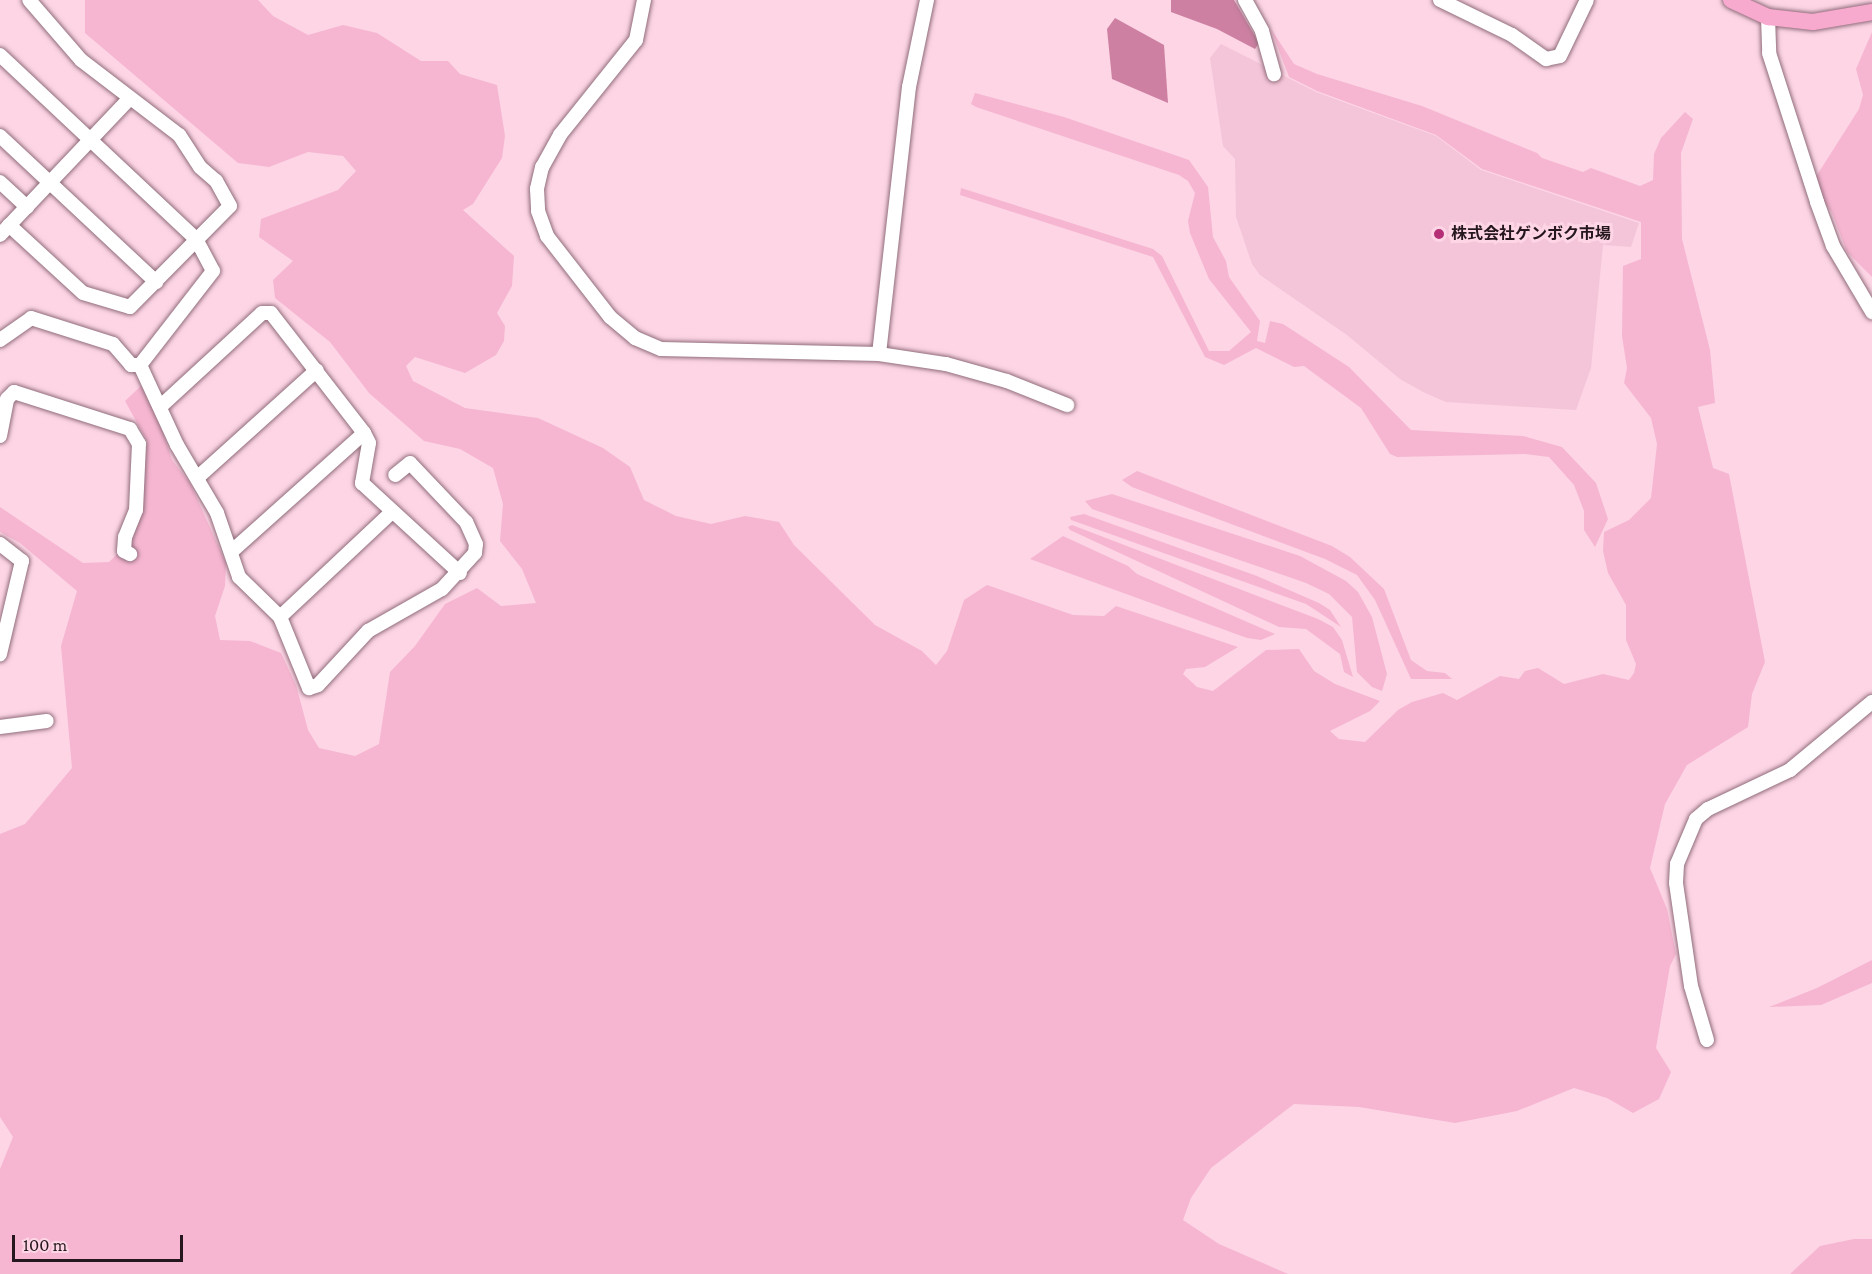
<!DOCTYPE html>
<meta charset="utf-8">
<style>
body{margin:0}
#map{position:relative;width:1872px;height:1274px;overflow:hidden;background:#fdd5e5;font-family:"Crimson Pro","Noto Sans JP",serif}
div>[style]{position:absolute}
.built>*{inset:0;background:#f4c5d8}
.green>*{inset:0;background:#f6b6d1}
.water>*{inset:0;background:#cd80a2}
.roads{filter:drop-shadow(0 0 2px #906d7b) drop-shadow(0 0 2px #906d7b)}
.minor>*{height:14px;margin:-7px;padding:0 7px;transform-origin:7px;border-radius:7px;background:#fff}
.major>*{height:16px;margin:-8px;padding:0 8px;transform-origin:8px;border-radius:8px;background:#f7a9ce}
.dots>*{width:16px;height:16px;translate:-50% -50%;box-sizing:border-box;border:3px solid #fdd5e5;border-radius:50%}
span{translate:-50% -50%;white-space:nowrap;text-align:center;line-height:1.15;-webkit-text-stroke:6px #fdd5e5;paint-order:stroke}
.poi-label{font-size:16px;color:#25171d;font-weight:700}
.left{translate:0 -50%;text-align:left}
.scale{position:absolute;left:12px;top:1235px;width:171px;height:27px;box-sizing:border-box;border:3px solid #25171d;border-top:0;padding-left:8px;font-size:18px;line-height:21px;white-space:nowrap;color:#25171d;-webkit-text-stroke:4px #fdd5e5;paint-order:stroke}
</style>
<div id="map">
<div class="built">
<div style="clip-path:polygon(1221px 44px,1316px 92px,1436px 136px,1481px 170px,1639px 223px,1631px 247px,1603px 245px,1591px 368px,1576px 410px,1446px 402px,1423px 392px,1400px 379px,1347px 335px,1260px 275px,1252px 264px,1236px 217px,1235px 159px,1223px 146px,1210px 58px)"></div>
</div>
<div class="green">
<div style="clip-path:polygon(85px 0,258px 0,273px 16px,308px 35px,343px 25px,377px 33px,421px 61px,448px 61px,460px 74px,497px 85px,505px 136px,502px 158px,473px 204px,463px 210px,514px 256px,512px 286px,497px 313px,505px 326px,504px 341px,496px 355px,465px 373px,415px 357px,406px 366px,413px 381px,465px 408px,538px 418px,603px 448px,630px 467px,644px 500px,676px 516px,711px 524px,745px 516px,779px 522px,794px 545px,875px 625px,922px 651px,936px 665px,947px 651px,964px 600px,987px 585px,1073px 615px,1104px 616px,1116px 606px,1238px 647px,1205px 667px,1186px 669px,1183px 674px,1197px 687px,1213px 691px,1266px 650px,1299px 649px,1314px 671px,1335px 684px,1380px 701px,1370px 711px,1330px 731px,1339px 739px,1365px 742px,1398px 710px,1412px 702px,1443px 693px,1457px 700px,1500px 676px,1519px 679px,1525px 671px,1538px 668px,1564px 684px,1603px 674px,1629px 680px,1634px 673px,1636px 664px,1626px 640px,1626px 605px,1608px 573px,1603px 551px,1604px 532px,1629px 520px,1651px 498px,1657px 444px,1651px 418px,1624px 383px,1627px 368px,1622px 336px,1623px 266px,1641px 259px,1641px 222px,1482px 169px,1436px 135px,1317px 91px,1289px 77px,1271px 29px,1294px 64px,1317px 74px,1422px 106px,1537px 153px,1542px 158px,1583px 172px,1591px 168px,1640px 186px,1653px 180px,1654px 154px,1661px 138px,1685px 112px,1693px 119px,1681px 153px,1682px 239px,1710px 350px,1715px 403px,1698px 407px,1713px 468px,1729px 474px,1765px 662px,1752px 694px,1748px 727px,1687px 765px,1665px 804px,1650px 868px,1667px 909px,1676px 954px,1670px 966px,1656px 1048px,1671px 1072px,1659px 1099px,1633px 1113px,1607px 1098px,1574px 1088px,1517px 1111px,1455px 1123px,1359px 1107px,1294px 1104px,1211px 1168px,1191px 1198px,1183px 1220px,1219px 1244px,1288px 1274px,0 1274px,0 1169px,13px 1137px,0 1117px,0 834px,25px 824px,72px 768px,61px 646px,77px 591px,20px 543px,0 532px,0 507px,83px 563px,109px 562px,133px 539px,141px 506px,147px 441px,125px 401px,142px 385px,157px 413px,172px 460px,190px 483px,226px 563px,225px 586px,215px 616px,220px 640px,250px 641px,281px 653px,296px 685px,308px 730px,319px 748px,355px 756px,379px 744px,390px 672px,415px 646px,445px 604px,477px 588px,501px 606px,536px 603px,522px 569px,500px 541px,503px 504px,493px 468px,460px 449px,424px 441px,369px 393px,330px 342px,275px 298px,273px 280px,293px 261px,259px 237px,261px 219px,338px 190px,356px 171px,343px 156px,308px 152px,269px 167px,238px 163px,85px 33px)"></div>
<div style="clip-path:polygon(1872px 32px,1872px 277px,1847px 252px,1832px 213px,1812px 183px,1859px 109px,1863px 95px,1856px 69px)"></div>
<div style="clip-path:polygon(975px 93px,1064px 117px,1189px 160px,1208px 187px,1213px 237px,1226px 261px,1229px 277px,1260px 321px,1257px 341px,1265px 343px,1270px 321px,1283px 324px,1349px 367px,1411px 430px,1523px 436px,1562px 447px,1596px 483px,1608px 519px,1595px 547px,1584px 530px,1584px 511px,1574px 485px,1549px 457px,1525px 454px,1397px 457px,1390px 454px,1361px 408px,1304px 366px,1294px 367px,1256px 348px,1224px 365px,1205px 357px,1153px 257px,960px 195px,961px 188px,1153px 249px,1162px 256px,1209px 351px,1229px 351px,1251px 332px,1209px 279px,1190px 233px,1188px 221px,1195px 193px,1188px 181px,1179px 175px,976px 107px,971px 104px)"></div>
<div style="clip-path:polygon(1137px 471px,1332px 546px,1350px 557px,1384px 589px,1411px 660px,1427px 671px,1445px 673px,1452px 679px,1411px 679px,1375px 600px,1357px 575px,1325px 559px,1132px 487px,1122px 480px)"></div>
<div style="clip-path:polygon(1112px 494px,1300px 556px,1346px 581px,1358px 592px,1372px 617px,1387px 674px,1382px 691px,1372px 687px,1357px 672px,1352px 617px,1329px 594px,1306px 583px,1092px 509px,1085px 501px)"></div>
<div style="clip-path:polygon(1084px 514px,1257px 576px,1319px 603px,1330px 610px,1341px 627px,1306px 604px,1071px 520px,1070px 517px)"></div>
<div style="clip-path:polygon(1072px 525px,1318px 619px,1333px 627px,1342px 640px,1353px 677px,1344px 672px,1340px 654px,1306px 629px,1279px 627px,1070px 530px,1068px 527px)"></div>
<div style="clip-path:polygon(1063px 536px,1128px 566px,1137px 574px,1275px 634px,1261px 640px,1247px 638px,1030px 559px)"></div>
<div style="clip-path:polygon(1872px 960px,1872px 983px,1821px 1005px,1769px 1007px,1817px 988px)"></div>
<div style="clip-path:polygon(1854px 1239px,1872px 1239px,1872px 1274px,1790px 1274px,1820px 1246px)"></div>
</div>
<div class="water">
<div style="clip-path:polygon(1171px 0,1234px 0,1259px 43px,1255px 49px,1217px 29px,1171px 12px)"></div>
<div style="clip-path:polygon(1115px 18px,1164px 45px,1168px 103px,1112px 79px,1107px 29px)"></div>
</div>
<div class="roads">
<div class="minor">
<div style="left:644px;top:0;width:41px;rotate:101.3deg"></div>
<div style="left:636px;top:40px;width:122px;rotate:128.7deg"></div>
<div style="left:560px;top:135px;width:37px;rotate:119deg"></div>
<div style="left:542px;top:167px;width:23px;rotate:103deg"></div>
<div style="left:537px;top:189px;width:22px;rotate:87deg"></div>
<div style="left:538px;top:211px;width:27px;rotate:70deg"></div>
<div style="left:547px;top:236px;width:103px;rotate:52.1deg"></div>
<div style="left:610px;top:317px;width:33px;rotate:40deg"></div>
<div style="left:635px;top:338px;width:28px;rotate:23deg"></div>
<div style="left:661px;top:349px;width:218px;rotate:1.3deg"></div>
<div style="left:879px;top:354px;width:68px;rotate:8.5deg"></div>
<div style="left:946px;top:364px;width:63px;rotate:15.6deg"></div>
<div style="left:1007px;top:381px;width:65px;rotate:21.8deg"></div>
<div style="left:1245px;top:0;width:35px;rotate:61deg"></div>
<div style="left:1262px;top:31px;width:45px;rotate:74.4deg"></div>
<div style="left:1440px;top:0;width:80px;rotate:25.9deg"></div>
<div style="left:1512px;top:35px;width:42px;rotate:35.2deg"></div>
<div style="left:1546px;top:59px;width:14px;rotate:-12deg"></div>
<div style="left:1560px;top:56px;width:62px;rotate:-64.3deg"></div>
<div style="left:1768px;top:17px;width:36px;rotate:88deg"></div>
<div style="left:1769px;top:53px;width:157px;rotate:72.1deg"></div>
<div style="left:1817px;top:202px;width:47px;rotate:70deg"></div>
<div style="left:1833px;top:246px;width:77px;rotate:59.4deg"></div>
<div style="left:0;top:55px;width:269px;rotate:43.2deg"></div>
<div style="left:196px;top:239px;width:36px;rotate:62deg"></div>
<div style="left:213px;top:271px;width:119px;rotate:127.8deg"></div>
<div style="left:0;top:136px;width:214px;rotate:43.1deg"></div>
<div style="left:0;top:182px;width:37px;rotate:43deg"></div>
<div style="left:9px;top:225px;width:100px;rotate:42.6deg"></div>
<div style="left:83px;top:293px;width:49px;rotate:16.6deg"></div>
<div style="left:130px;top:307px;width:142px;rotate:-45.3deg"></div>
<div style="left:230px;top:206px;width:29px;rotate:-119deg"></div>
<div style="left:216px;top:181px;width:21px;rotate:-139deg"></div>
<div style="left:200px;top:167px;width:38px;rotate:-123deg"></div>
<div style="left:179px;top:135px;width:123px;rotate:-142.6deg"></div>
<div style="left:81px;top:60px;width:79px;rotate:-130.9deg"></div>
<div style="left:0;top:235px;width:187px;rotate:-46.5deg"></div>
<div style="left:0;top:340px;width:38px;rotate:-35deg"></div>
<div style="left:31px;top:318px;width:86px;rotate:17.6deg"></div>
<div style="left:113px;top:344px;width:28px;rotate:49deg"></div>
<div style="left:131px;top:365px;width:9px"></div>
<div style="left:879px;top:354px;width:269px;rotate:-83.6deg"></div>
<div style="left:909px;top:87px;width:89px;rotate:-78.3deg"></div>
<div style="left:140px;top:365px;width:88px;rotate:65.2deg"></div>
<div style="left:177px;top:445px;width:79px;rotate:59.5deg"></div>
<div style="left:217px;top:513px;width:68px;rotate:71deg"></div>
<div style="left:239px;top:577px;width:57px;rotate:44.3deg"></div>
<div style="left:280px;top:617px;width:77px;rotate:67.8deg"></div>
<div style="left:309px;top:688px;width:9px;rotate:-18deg"></div>
<div style="left:318px;top:685px;width:74px;rotate:-47.2deg"></div>
<div style="left:368px;top:631px;width:85px;rotate:-29.6deg"></div>
<div style="left:442px;top:589px;width:49px;rotate:-47.5deg"></div>
<div style="left:475px;top:553px;width:9px;rotate:-84deg"></div>
<div style="left:476px;top:544px;width:24px;rotate:-114deg"></div>
<div style="left:466px;top:522px;width:81px;rotate:-133.5deg"></div>
<div style="left:410px;top:463px;width:19px;rotate:141deg"></div>
<div style="left:161px;top:406px;width:137px;rotate:-42.6deg"></div>
<div style="left:262px;top:313px;width:9px"></div>
<div style="left:271px;top:313px;width:152px;rotate:52.2deg"></div>
<div style="left:364px;top:433px;width:11px;rotate:63deg"></div>
<div style="left:369px;top:443px;width:41px;rotate:99.9deg"></div>
<div style="left:362px;top:483px;width:133px;rotate:42.6deg"></div>
<div style="left:0;top:436px;width:38px;rotate:-79deg"></div>
<div style="left:7px;top:399px;width:10px;rotate:-45deg"></div>
<div style="left:14px;top:392px;width:122px;rotate:17.7deg"></div>
<div style="left:130px;top:429px;width:17px;rotate:59deg"></div>
<div style="left:139px;top:444px;width:66px;rotate:92.6deg"></div>
<div style="left:136px;top:510px;width:29px;rotate:112deg"></div>
<div style="left:125px;top:537px;width:14px;rotate:94deg"></div>
<div style="left:124px;top:551px;width:7px;rotate:27deg"></div>
<div style="left:197px;top:478px;width:161px;rotate:-42deg"></div>
<div style="left:0;top:544px;width:28px;rotate:38deg"></div>
<div style="left:22px;top:561px;width:96px;rotate:103.3deg"></div>
<div style="left:231px;top:552px;width:178px;rotate:-41.8deg"></div>
<div style="left:280px;top:617px;width:154px;rotate:-43.2deg"></div>
<div style="left:0;top:727px;width:47px;rotate:-7.3deg"></div>
<div style="left:1707px;top:1040px;width:56px;rotate:-106.5deg"></div>
<div style="left:1691px;top:986px;width:104px;rotate:-98.3deg"></div>
<div style="left:1676px;top:883px;width:19px;rotate:-87deg"></div>
<div style="left:1677px;top:864px;width:49px;rotate:-67.1deg"></div>
<div style="left:1696px;top:819px;width:16px;rotate:-40deg"></div>
<div style="left:1708px;top:809px;width:91px;rotate:-25.4deg"></div>
<div style="left:1790px;top:770px;width:107px;rotate:-39.7deg"></div>
</div>
<div class="major">
<div style="left:1731px;top:0;width:41px;rotate:24.7deg"></div>
<div style="left:1768px;top:17px;width:45px;rotate:6.3deg"></div>
<div style="left:1813px;top:22px;width:60px;rotate:-9.6deg"></div>
</div>
</div>
<div class="dots">
<div style="left:1439px;top:234px;background:#b42f76"></div>
</div>
<div class="poi-label">
<span class="left" style="left:1451px;top:234px">株式会社ゲンボク市場</span>
</div>
<div class="scale">100 m</div>
</div>
